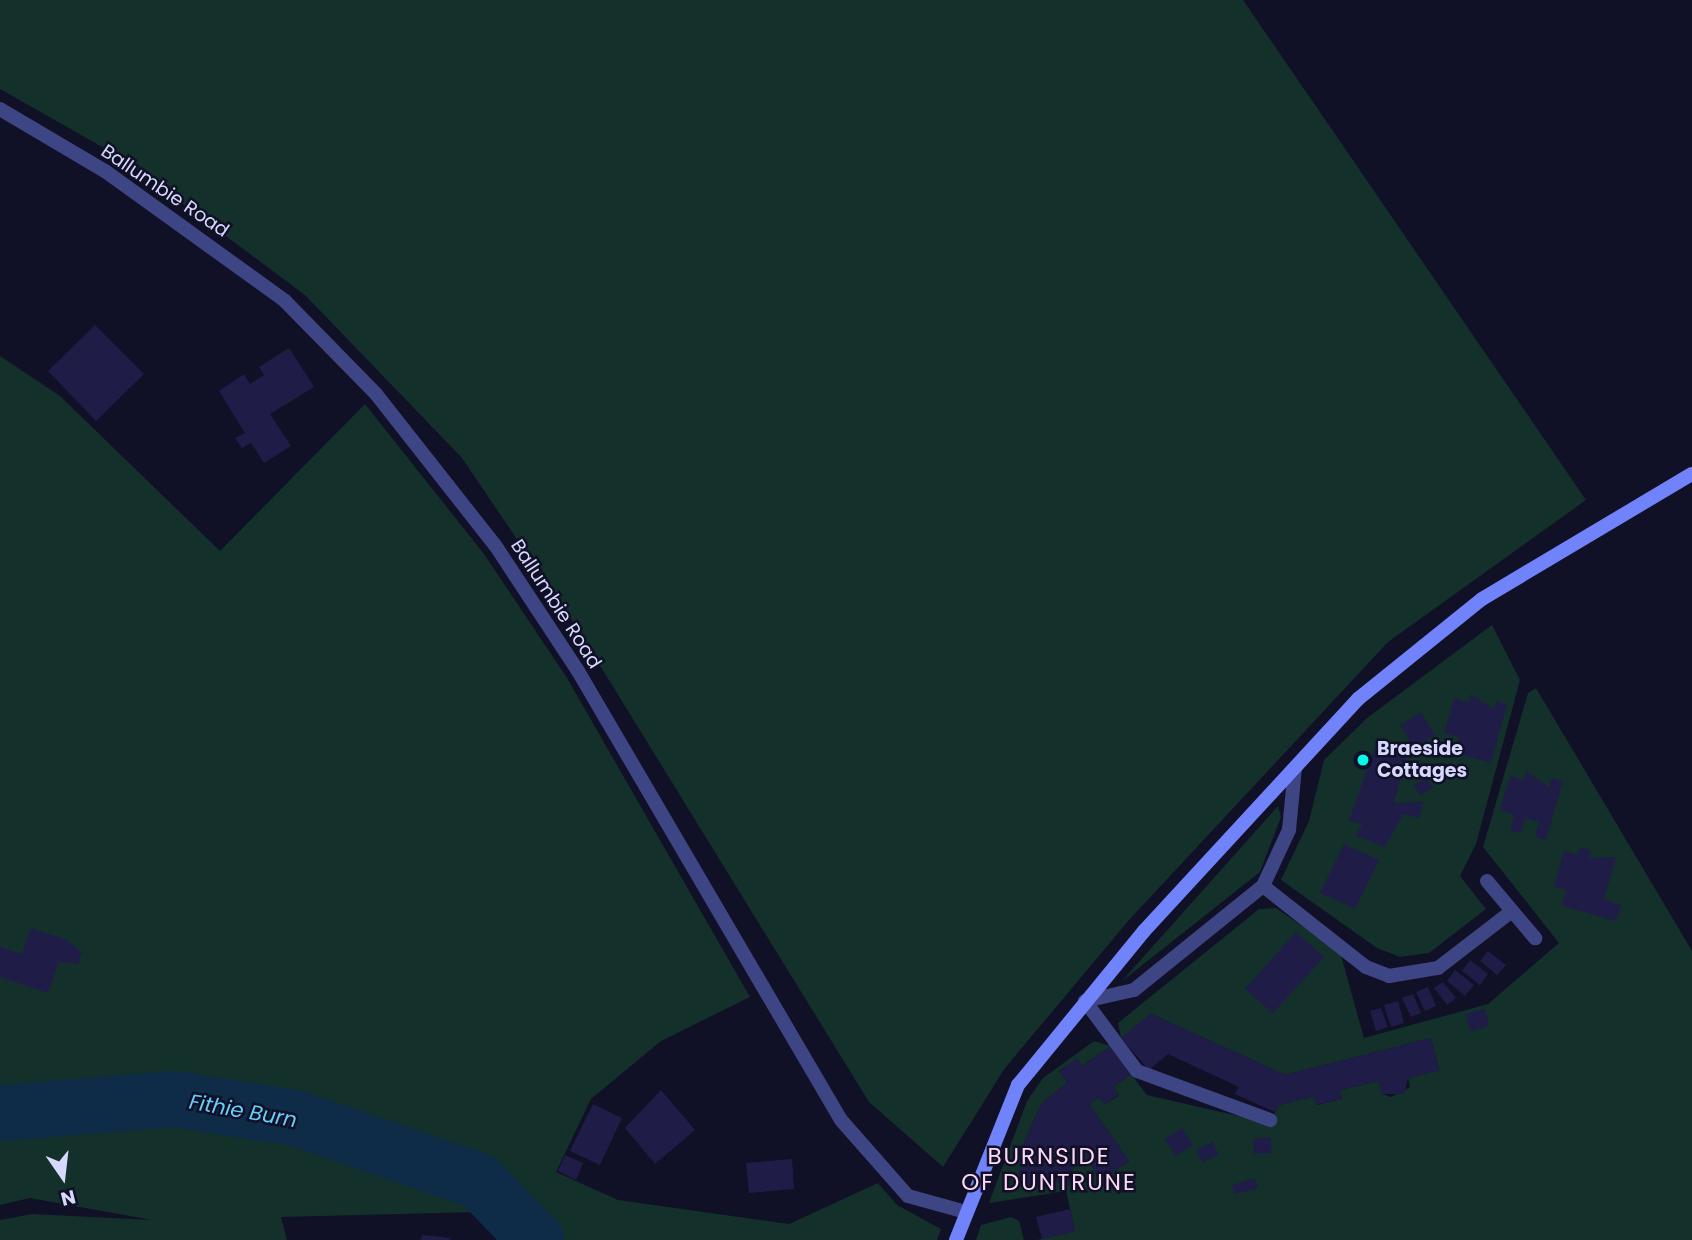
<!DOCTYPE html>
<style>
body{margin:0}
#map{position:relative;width:1692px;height:1240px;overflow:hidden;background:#101026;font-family:Poppins,sans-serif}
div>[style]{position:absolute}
.green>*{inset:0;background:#13302b}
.river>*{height:56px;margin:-28px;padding:0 28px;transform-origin:28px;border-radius:28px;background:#0e2c47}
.building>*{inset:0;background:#1f1d47}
.lane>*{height:14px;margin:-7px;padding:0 7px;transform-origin:7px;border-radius:7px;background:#3d4584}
.street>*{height:14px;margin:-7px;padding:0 7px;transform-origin:7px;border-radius:7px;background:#3d4584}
.secondary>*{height:14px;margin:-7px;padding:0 7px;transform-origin:7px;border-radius:7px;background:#7183fb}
.dots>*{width:19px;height:19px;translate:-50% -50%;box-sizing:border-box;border:4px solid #101026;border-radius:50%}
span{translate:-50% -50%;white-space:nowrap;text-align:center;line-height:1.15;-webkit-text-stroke:5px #101026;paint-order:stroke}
.street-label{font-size:19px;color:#d7d8fe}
.poi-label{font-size:19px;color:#d7d8fe;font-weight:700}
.left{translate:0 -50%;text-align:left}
.water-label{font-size:21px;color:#68cdfa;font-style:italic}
.quarter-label{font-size:23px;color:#fed8f6;letter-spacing:2px}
.north{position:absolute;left:28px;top:1142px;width:70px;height:70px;-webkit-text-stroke:5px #101026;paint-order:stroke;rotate:166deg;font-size:19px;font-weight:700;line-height:28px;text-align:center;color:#d7d8fe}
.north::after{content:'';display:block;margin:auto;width:24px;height:32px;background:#d7d8fe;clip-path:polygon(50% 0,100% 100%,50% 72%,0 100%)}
</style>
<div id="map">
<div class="green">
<div style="clip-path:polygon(0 0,1243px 0,1586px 500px,1388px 642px,1129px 920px,1005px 1068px,943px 1167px,869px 1102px,575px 625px,462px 458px,305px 295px,120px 157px,0 89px)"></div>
<div style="clip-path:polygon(0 356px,60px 396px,220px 551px,365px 404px,484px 554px,567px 678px,750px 997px,661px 1041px,591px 1099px,556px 1172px,618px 1200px,789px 1224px,878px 1183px,897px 1205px,941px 1229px,937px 1240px,497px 1240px,479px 1212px,281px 1217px,287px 1240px,0 1240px,0 1220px,32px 1214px,152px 1220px,30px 1198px,0 1205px)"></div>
<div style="clip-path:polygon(1492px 625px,1520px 680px,1476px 844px,1460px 876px,1486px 909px,1429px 953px,1400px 957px,1377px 948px,1281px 880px,1309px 821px,1324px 760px,1367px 718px)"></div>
<div style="clip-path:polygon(1536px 688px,1692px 951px,1692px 1240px,1037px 1240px,1075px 1231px,1066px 1191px,989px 1203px,1027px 1101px,1043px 1078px,1094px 1041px,1111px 1046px,1082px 1066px,1077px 1059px,1059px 1071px,1067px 1083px,1042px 1103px,1020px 1151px,1027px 1154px,1017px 1179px,1043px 1190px,1049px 1179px,1068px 1187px,1080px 1145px,1100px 1181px,1129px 1161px,1089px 1104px,1099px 1097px,1105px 1104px,1119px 1095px,1114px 1087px,1131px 1074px,1147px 1095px,1269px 1123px,1279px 1105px,1314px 1096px,1317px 1105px,1342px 1099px,1340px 1090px,1379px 1081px,1382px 1094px,1391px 1097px,1410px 1087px,1408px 1078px,1439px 1070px,1431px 1038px,1285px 1075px,1151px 1014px,1121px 1038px,1118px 1023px,1259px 909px,1276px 908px,1340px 952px,1364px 1038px,1488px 1004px,1559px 943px,1483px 847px,1528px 693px)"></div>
<div style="clip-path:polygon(1278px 806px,1281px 817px,1260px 872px,1121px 982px)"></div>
<div style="clip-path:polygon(1011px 1217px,1019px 1221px,1024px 1240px,976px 1240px,981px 1225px)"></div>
</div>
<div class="river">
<div style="left:0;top:1113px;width:176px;rotate:-4.6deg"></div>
<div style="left:175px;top:1099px;width:121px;rotate:9deg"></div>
<div style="left:295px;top:1118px;width:194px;rotate:18.9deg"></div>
<div style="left:479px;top:1181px;width:82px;rotate:46deg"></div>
</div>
<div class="building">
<div style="clip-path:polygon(95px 325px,144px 374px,96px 421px,48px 371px)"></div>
<div style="clip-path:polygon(289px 348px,314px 387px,270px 414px,291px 446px,264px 463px,251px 443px,242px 448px,235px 438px,245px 433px,219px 391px,244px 374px,250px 384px,264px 375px,259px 367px)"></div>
<div style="clip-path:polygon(1471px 694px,1494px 710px,1496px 701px,1507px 704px,1491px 763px,1455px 753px,1459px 737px,1444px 733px,1454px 698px,1469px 702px)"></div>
<div style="clip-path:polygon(1421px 712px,1435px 735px,1414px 748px,1400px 725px)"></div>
<div style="clip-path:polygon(1376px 744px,1407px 752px,1394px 803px,1423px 802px,1419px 818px,1403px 814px,1385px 847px,1356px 836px,1362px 824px,1349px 821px)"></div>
<div style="clip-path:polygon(1526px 771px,1549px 787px,1552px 778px,1563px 781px,1546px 840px,1535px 837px,1539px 822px,1525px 818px,1521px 833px,1510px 830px,1514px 815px,1500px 810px,1510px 776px,1524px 780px)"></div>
<div style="clip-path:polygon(1426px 777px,1433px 788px,1420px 795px,1414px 785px)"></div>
<div style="clip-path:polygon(1344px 844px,1379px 860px,1355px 909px,1320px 893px)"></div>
<div style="clip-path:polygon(1580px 847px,1591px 850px,1589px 858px,1616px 857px,1604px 899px,1621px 905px,1616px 921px,1562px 906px,1566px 890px,1554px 887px,1564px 851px,1578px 855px)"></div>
<div style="clip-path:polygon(31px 928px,67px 940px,82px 953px,78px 964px,59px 962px,48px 993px,0 977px,0 947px,22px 954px)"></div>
<div style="clip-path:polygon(1296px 932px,1324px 957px,1273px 1013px,1245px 989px)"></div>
<div style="clip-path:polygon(1488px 951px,1506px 965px,1497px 975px,1480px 961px)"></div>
<div style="clip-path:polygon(1470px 960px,1488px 974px,1480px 985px,1462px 971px)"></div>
<div style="clip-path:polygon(1455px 970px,1474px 985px,1465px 996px,1447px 981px)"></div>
<div style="clip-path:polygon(1443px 982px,1456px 998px,1447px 1005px,1434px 988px)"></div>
<div style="clip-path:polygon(1428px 987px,1436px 1006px,1425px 1011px,1416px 992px)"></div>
<div style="clip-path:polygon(1413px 994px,1421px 1013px,1411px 1017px,1402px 998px)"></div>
<div style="clip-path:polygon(1398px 1001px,1404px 1023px,1391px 1027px,1384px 1005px)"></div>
<div style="clip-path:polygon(1381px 1008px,1388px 1027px,1376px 1031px,1370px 1011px)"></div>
<div style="clip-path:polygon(1485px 1009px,1489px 1026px,1470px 1031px,1466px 1014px)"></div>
<div style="clip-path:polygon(1151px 1014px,1285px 1075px,1431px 1038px,1439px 1070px,1408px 1078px,1404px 1094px,1382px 1094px,1379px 1081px,1340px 1090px,1342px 1099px,1316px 1105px,1314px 1096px,1279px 1105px,1275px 1112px,1235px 1094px,1239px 1087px,1168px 1054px,1149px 1070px,1121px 1038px)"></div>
<div style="clip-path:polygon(1111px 1046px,1131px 1074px,1114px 1087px,1119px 1094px,1105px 1104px,1099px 1097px,1089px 1104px,1129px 1161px,1100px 1181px,1080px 1145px,1068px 1187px,1049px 1179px,1043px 1190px,1016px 1179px,1027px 1154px,1020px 1151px,1042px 1103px,1067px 1083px,1059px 1072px,1077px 1058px,1082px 1066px)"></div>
<div style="clip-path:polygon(661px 1090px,695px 1130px,655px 1164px,625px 1128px)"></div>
<div style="clip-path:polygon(593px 1104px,622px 1118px,600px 1165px,570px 1151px)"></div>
<div style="clip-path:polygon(1182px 1128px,1193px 1145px,1176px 1156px,1165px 1139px)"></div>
<div style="clip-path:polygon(1270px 1137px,1272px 1153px,1254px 1154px,1253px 1139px)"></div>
<div style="clip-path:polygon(1213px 1142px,1219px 1155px,1202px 1162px,1196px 1150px)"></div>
<div style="clip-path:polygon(565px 1155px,583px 1163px,576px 1180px,558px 1171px)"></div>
<div style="clip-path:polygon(792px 1159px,794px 1189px,749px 1193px,746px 1163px)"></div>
<div style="clip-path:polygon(1255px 1178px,1258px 1188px,1235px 1194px,1232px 1185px)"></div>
<div style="clip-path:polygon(1070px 1209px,1075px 1231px,1042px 1239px,1036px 1217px)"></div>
<div style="clip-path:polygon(422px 1235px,451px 1238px,450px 1240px,421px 1240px)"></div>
</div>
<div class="lane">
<div style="left:1487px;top:881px;width:75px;rotate:49.9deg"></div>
<div style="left:1263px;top:886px;width:131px;rotate:38.2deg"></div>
<div style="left:1366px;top:967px;width:25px;rotate:21deg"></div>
<div style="left:1389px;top:976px;width:50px;rotate:-9.3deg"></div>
<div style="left:1438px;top:968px;width:93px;rotate:-37.6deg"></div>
<div style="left:1085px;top:1001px;width:87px;rotate:53.4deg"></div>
<div style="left:1137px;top:1071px;width:142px;rotate:20.2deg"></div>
</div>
<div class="street">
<div style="left:0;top:109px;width:122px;rotate:30.6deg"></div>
<div style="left:105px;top:171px;width:222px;rotate:35.8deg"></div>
<div style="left:285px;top:301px;width:130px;rotate:45.6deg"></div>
<div style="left:376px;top:394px;width:192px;rotate:51.8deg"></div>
<div style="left:495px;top:545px;width:151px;rotate:56.6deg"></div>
<div style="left:578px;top:671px;width:520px;rotate:59.64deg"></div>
<div style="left:841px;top:1120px;width:101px;rotate:48.6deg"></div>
<div style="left:908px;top:1196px;width:60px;rotate:15.4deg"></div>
<div style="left:1085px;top:1001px;width:50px;rotate:-12.7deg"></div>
<div style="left:1134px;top:990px;width:166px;rotate:-38.9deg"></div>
<div style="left:1263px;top:886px;width:62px;rotate:-65.1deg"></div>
<div style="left:1289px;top:830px;width:62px;rotate:-84.5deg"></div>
</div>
<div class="secondary">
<div style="left:956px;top:1240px;width:167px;rotate:-68.2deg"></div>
<div style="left:1018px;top:1085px;width:199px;rotate:-50.7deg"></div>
<div style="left:1144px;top:931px;width:316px;rotate:-47.3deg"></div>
<div style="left:1358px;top:699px;width:159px;rotate:-38.9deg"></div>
<div style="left:1482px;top:599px;width:244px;rotate:-30.8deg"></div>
</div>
<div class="dots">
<div style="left:1363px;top:760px;background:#09f8ea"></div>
</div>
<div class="street-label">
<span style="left:165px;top:191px;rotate:34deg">Ballumbie Road</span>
<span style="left:556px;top:604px;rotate:57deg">Ballumbie Road</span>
</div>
<div class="poi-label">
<span class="left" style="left:1377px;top:760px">Braeside<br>Cottages</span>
</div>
<div class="water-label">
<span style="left:243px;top:1111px;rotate:10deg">Fithie Burn</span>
</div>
<div class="quarter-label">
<span style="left:1049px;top:1169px">BURNSIDE<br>OF DUNTRUNE</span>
</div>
<div class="north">N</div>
</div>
